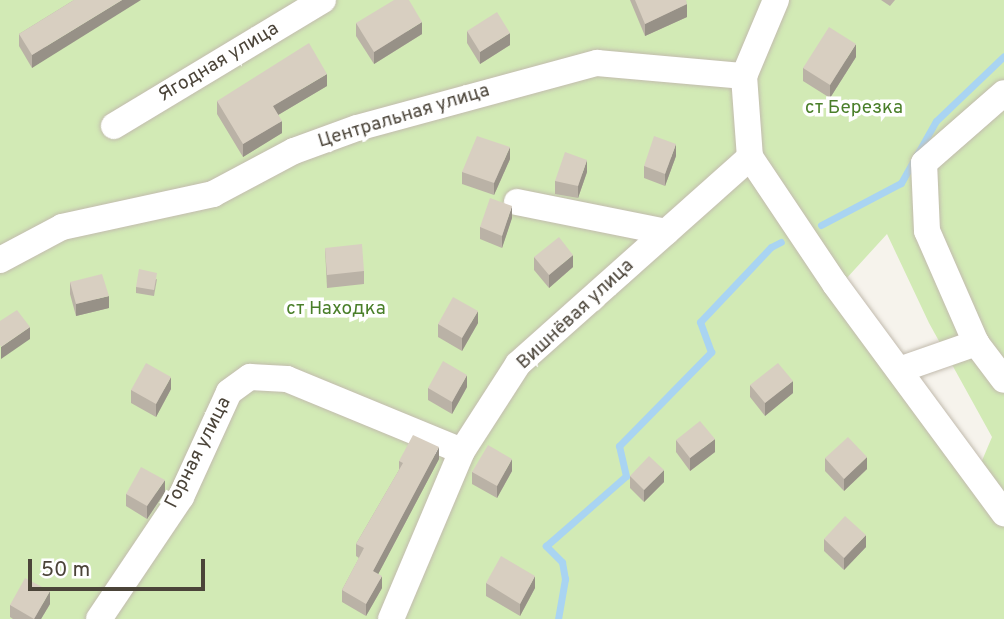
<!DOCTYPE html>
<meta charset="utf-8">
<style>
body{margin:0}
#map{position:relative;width:1004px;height:619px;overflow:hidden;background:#f6f3ec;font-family:Overpass,sans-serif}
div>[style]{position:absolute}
.green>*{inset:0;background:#d2eab5}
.stream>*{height:7px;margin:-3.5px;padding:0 3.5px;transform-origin:3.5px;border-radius:3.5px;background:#a9d4f2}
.roads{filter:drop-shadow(0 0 2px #c2bbae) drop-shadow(0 0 2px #c2bbae)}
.minor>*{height:26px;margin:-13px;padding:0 13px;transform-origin:13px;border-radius:13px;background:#fff}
.wall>*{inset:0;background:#bab2a6}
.shaded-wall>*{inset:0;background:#979187}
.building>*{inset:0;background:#d8cfc1}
span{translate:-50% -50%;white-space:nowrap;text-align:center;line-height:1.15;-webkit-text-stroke:7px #fff;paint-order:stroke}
.street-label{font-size:19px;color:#4b4439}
.park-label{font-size:19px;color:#4a7f2a}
.scale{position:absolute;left:28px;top:559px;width:177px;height:32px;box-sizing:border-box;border:4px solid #4b4439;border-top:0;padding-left:9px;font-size:21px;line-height:24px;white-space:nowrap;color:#4b4439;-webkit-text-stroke:5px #fff;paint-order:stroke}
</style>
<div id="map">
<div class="green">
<div style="clip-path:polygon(evenodd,0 0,1004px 0,1004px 619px,0 619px,0 0,887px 234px,929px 323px,992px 437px,981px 463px,845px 280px,887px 234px)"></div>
</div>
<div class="stream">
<div style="left:821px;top:225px;width:90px;rotate:-27.7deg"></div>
<div style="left:901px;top:183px;width:71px;rotate:-60.6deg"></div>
<div style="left:936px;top:121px;width:94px;rotate:-43.7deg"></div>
<div style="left:558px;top:619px;width:41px;rotate:-80.1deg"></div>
<div style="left:565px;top:579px;width:17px;rotate:-100deg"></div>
<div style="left:562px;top:562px;width:23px;rotate:-135deg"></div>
<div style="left:546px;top:546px;width:106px;rotate:-41.2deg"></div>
<div style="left:626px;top:476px;width:31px;rotate:-103deg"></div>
<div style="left:619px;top:446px;width:132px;rotate:-45.6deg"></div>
<div style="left:711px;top:352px;width:32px;rotate:-110deg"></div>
<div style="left:700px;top:322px;width:103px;rotate:-46.6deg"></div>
<div style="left:771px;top:247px;width:11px;rotate:-27deg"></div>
</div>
<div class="roads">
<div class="minor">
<div style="left:776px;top:0;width:82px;rotate:112.8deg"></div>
<div style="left:744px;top:76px;width:81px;rotate:85.8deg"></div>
<div style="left:750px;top:157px;width:153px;rotate:56.2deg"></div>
<div style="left:835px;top:284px;width:285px;rotate:53.6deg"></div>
<div style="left:114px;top:126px;width:244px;rotate:-31.1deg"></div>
<div style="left:517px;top:202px;width:152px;rotate:11.4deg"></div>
<div style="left:0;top:260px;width:70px;rotate:-28deg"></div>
<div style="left:62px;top:227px;width:155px;rotate:-12.3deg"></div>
<div style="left:213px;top:194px;width:92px;rotate:-28deg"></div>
<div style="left:294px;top:151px;width:67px;rotate:-20.1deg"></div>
<div style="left:357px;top:128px;width:249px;rotate:-15.2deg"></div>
<div style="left:597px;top:63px;width:148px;rotate:5.1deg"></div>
<div style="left:976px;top:343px;width:122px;rotate:-113.6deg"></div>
<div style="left:927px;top:231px;width:68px;rotate:-92.5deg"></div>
<div style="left:924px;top:163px;width:106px;rotate:-41.2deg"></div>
<div style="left:899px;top:370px;width:82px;rotate:-19.3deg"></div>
<div style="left:976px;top:343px;width:46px;rotate:52.9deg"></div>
<div style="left:99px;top:619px;width:147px;rotate:-56.1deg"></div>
<div style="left:181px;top:497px;width:115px;rotate:-65.4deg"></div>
<div style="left:229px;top:392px;width:26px;rotate:-36deg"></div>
<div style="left:250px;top:377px;width:37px;rotate:3deg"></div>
<div style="left:287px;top:379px;width:189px;rotate:22.4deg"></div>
<div style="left:391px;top:619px;width:182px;rotate:-67.1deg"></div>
<div style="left:462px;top:451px;width:103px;rotate:-57.2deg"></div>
<div style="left:518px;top:364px;width:311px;rotate:-41.7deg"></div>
</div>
</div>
<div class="wall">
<div style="clip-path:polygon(74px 0,32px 68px,19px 46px,19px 34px)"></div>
<div style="clip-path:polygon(630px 0,686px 0,687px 17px,645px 36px)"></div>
<div style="clip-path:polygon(881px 0,895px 0,890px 6px)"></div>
<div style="clip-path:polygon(356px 23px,422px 34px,374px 64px,356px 36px)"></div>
<div style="clip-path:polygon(467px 31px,510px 45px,480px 64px,467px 43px)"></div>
<div style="clip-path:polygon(856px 57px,830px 98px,803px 81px,803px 68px)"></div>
<div style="clip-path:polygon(327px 86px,278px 115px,282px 133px,243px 157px,217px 114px,217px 101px)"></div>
<div style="clip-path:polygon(676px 156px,665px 186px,644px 178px,644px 166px)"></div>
<div style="clip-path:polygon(510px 159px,494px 195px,462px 184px,462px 172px)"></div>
<div style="clip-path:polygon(587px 172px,578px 198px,555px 194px,555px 181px)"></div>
<div style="clip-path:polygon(512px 218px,502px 248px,480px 239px,480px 227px)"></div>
<div style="clip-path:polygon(325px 248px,364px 271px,364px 284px,327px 288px)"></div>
<div style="clip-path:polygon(534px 257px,573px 267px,549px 288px,534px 270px)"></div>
<div style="clip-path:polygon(157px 279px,154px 296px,136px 293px,136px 287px)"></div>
<div style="clip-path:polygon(70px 282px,109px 308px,76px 316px,70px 294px)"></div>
<div style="clip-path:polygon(478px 323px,462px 351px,438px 337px,438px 324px)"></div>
<div style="clip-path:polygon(750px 385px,793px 393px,765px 416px,750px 397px)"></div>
<div style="clip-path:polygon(467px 387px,452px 414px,428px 400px,428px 388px)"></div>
<div style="clip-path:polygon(171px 389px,156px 417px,131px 403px,131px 390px)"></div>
<div style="clip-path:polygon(676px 440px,715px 452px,690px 471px,676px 452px)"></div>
<div style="clip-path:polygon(825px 458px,867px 469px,844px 491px,825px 471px)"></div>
<div style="clip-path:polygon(439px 459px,378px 574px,382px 588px,366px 616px,342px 602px,342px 590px,359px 558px,356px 556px,356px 544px,399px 470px,399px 461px)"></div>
<div style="clip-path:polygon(512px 471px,497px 498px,472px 484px,472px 472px)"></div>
<div style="clip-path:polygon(630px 476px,664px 482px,644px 502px,630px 488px)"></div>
<div style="clip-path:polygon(165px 492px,147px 519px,126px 506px,126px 494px)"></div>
<div style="clip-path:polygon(824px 539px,866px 547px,844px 570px,824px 551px)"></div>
<div style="clip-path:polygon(486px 583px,535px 588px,520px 616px,486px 596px)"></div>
<div style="clip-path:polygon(50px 604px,41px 619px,13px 619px,10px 617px,10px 605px)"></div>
</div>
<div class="shaded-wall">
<div style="clip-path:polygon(122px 0,141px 0,32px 68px,32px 55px)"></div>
<div style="clip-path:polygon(687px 4px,687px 17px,645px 36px,645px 24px)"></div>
<div style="clip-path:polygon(422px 22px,422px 34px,374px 64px,374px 52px)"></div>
<div style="clip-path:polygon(510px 33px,510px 45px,480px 64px,480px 52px)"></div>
<div style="clip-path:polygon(856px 44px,856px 57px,830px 98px,830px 85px)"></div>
<div style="clip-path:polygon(327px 74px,327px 86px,273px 118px,273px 106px)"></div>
<div style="clip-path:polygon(282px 121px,282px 133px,243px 157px,243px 144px)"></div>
<div style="clip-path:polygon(676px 144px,676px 156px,665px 186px,665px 174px)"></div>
<div style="clip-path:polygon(510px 147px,510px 159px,494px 195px,494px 183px)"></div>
<div style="clip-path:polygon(587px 160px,587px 172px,578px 198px,578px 186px)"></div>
<div style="clip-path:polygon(512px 206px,512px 218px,502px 248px,502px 236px)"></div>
<div style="clip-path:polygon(573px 255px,573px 267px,549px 288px,549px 275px)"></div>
<div style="clip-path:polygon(109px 296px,109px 308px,76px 316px,76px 304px)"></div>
<div style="clip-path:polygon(478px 311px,478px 323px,462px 351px,462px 338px)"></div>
<div style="clip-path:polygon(30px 327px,30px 339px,1px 359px,1px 347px)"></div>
<div style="clip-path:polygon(467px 375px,467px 387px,452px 414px,452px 402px)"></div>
<div style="clip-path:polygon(171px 377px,171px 389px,156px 417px,156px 404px)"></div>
<div style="clip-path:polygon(793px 381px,793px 393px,765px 416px,765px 403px)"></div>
<div style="clip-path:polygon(715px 439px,715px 452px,690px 471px,690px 458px)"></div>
<div style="clip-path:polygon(439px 447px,439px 459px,373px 584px,373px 571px)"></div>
<div style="clip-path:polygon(867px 457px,867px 469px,844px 491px,844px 479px)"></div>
<div style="clip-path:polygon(512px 459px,512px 471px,497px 498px,497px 486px)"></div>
<div style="clip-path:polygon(664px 470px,664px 482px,644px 502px,644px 490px)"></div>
<div style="clip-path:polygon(165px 480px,165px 492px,147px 519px,147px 506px)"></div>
<div style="clip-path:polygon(866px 535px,866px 547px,844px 570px,844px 558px)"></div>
<div style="clip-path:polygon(382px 576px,382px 588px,366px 616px,366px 604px)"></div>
<div style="clip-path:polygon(535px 576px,535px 588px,520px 616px,520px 604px)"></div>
<div style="clip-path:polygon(50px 591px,50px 604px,41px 619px,34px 619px)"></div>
</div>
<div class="building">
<div style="clip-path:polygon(74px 0,122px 0,32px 55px,19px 34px)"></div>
<div style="clip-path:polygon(394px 0,409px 0,422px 22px,374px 52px,356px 23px)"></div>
<div style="clip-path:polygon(635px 0,686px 0,687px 4px,645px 24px)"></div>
<div style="clip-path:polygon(497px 12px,510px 33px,480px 52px,467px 31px)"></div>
<div style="clip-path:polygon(829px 27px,856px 44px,830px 85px,803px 68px)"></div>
<div style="clip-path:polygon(309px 43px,327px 74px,273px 106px,282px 121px,243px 144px,217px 101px)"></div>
<div style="clip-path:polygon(477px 136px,510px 147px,494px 183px,462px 172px)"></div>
<div style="clip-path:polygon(654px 136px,676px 144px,665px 174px,644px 166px)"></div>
<div style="clip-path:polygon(565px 152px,587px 160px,578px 186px,555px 181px)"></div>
<div style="clip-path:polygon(490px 198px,512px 206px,502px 236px,480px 227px)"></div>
<div style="clip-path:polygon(559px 237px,573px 255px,549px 275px,534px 257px)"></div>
<div style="clip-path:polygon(362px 244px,364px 271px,327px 275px,325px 248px)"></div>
<div style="clip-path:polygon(139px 269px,157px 273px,154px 290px,136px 287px)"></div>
<div style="clip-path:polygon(102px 274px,109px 296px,76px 304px,70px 282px)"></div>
<div style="clip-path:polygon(453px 297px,478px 311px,462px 338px,438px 324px)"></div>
<div style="clip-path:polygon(17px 310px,30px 327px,1px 347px,0 345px,0 321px)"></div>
<div style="clip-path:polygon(443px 361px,467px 375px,452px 402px,428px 388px)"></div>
<div style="clip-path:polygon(146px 363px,171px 377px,156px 404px,131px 390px)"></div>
<div style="clip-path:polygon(778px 363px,793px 381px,765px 403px,750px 385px)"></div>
<div style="clip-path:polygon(700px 421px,715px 439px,690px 458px,676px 440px)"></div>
<div style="clip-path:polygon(413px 435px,439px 447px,373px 571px,382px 576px,366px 604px,342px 590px,364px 548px,356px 544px,403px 463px,399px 461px)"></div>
<div style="clip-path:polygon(848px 437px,867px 457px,844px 479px,825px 458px)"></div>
<div style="clip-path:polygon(488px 445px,512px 459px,497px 486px,472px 472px)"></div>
<div style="clip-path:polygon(649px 456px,664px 470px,644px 490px,630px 476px)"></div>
<div style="clip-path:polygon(141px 467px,165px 480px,147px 506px,126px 494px)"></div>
<div style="clip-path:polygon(845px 516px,866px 535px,844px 558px,824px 539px)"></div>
<div style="clip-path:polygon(501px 556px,535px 576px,520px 604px,486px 583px)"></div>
<div style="clip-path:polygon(25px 578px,50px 591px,34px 619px,10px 605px)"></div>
</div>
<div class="street-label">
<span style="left:219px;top:63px;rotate:-31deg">Ягодная улица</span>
<span style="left:404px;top:117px;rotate:-17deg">Центральная улица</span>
<span style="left:576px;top:315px;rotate:-43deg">Вишнёвая улица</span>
<span style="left:199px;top:453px;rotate:-63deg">Горная улица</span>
</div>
<div class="park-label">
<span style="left:854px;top:109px">ст Березка</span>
<span style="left:336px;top:310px">ст Находка</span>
</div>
<div class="scale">50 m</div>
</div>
